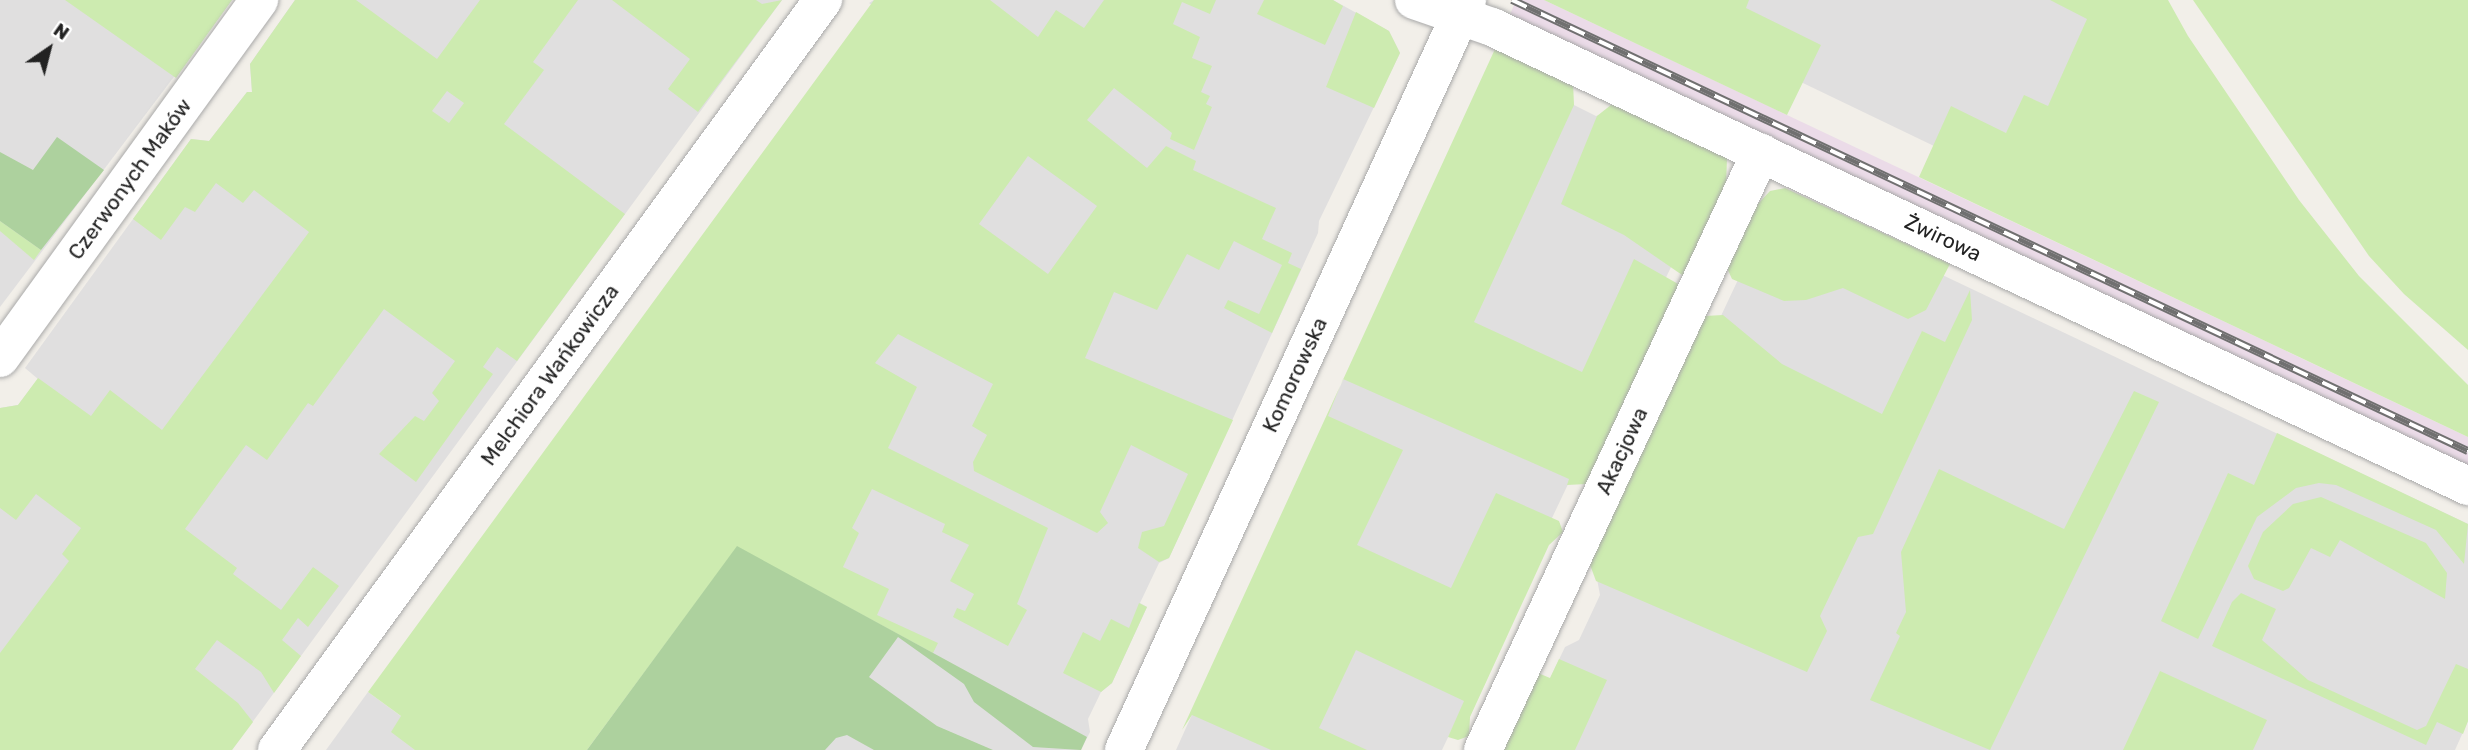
<!DOCTYPE html>
<meta charset="utf-8">
<style>
body{margin:0}
#map{position:relative;width:2468px;height:750px;overflow:hidden;background:#f2efe9;font-family:Rubik,sans-serif}
div>[style]{position:absolute}
.residential>*{inset:0;background:#e0dfdf}
.industrial>*{inset:0;background:#ebdbe8}
.grass>*{inset:0;background:#cdebb0}
.forest>*{inset:0;background:#add19e}
.roads{filter:drop-shadow(0 0 2px #a9a9a9) drop-shadow(0 0 2px #a9a9a9)}
.minor>*{height:38px;margin:-19px;padding:0 19px;transform-origin:19px;border-radius:19px;background:#fff}
.tertiary>*{height:38px;margin:-19px;padding:0 19px;transform-origin:19px;border-radius:19px;background:#fff}
.rail>*{height:8px;margin-top:-4px;transform-origin:0;background:repeating-linear-gradient(90deg,#fff 0 16px,#707070 0 32px);box-sizing:border-box;border-block:2px solid #707070}
span{translate:-50% -50%;white-space:nowrap;text-align:center;line-height:1.15;-webkit-text-stroke:5px #fff;paint-order:stroke}
.street-label{font-size:21px;color:#222}
.north{position:absolute;left:14px;top:14px;width:70px;height:70px;-webkit-text-stroke:5px #fff;paint-order:stroke;rotate:35deg;font-size:19px;font-weight:700;line-height:28px;text-align:center;color:#222}
.north::after{content:'';display:block;margin:auto;width:24px;height:32px;background:#222;clip-path:polygon(50% 0,100% 100%,50% 72%,0 100%)}
</style>
<div id="map">
<div class="residential">
<div style="clip-path:polygon(0 0,232px 0,0 307px)"></div>
<div style="clip-path:polygon(295px 0,782px 0,232px 750px,0 750px,0 408px,18px 405px,38px 379px,25px 368px,191px 139px,209px 141px,247px 92px,252px 92px,250px 64px)"></div>
<div style="clip-path:polygon(874px 0,1333px 0,1389px 31px,1400px 53px,1319px 221px,1318px 233px,1169px 558px,1159px 563px,1140px 603px,1147px 607px,1112px 683px,1101px 692px,1088px 719px,1090px 732px,1081px 750px,587px 750px,1043px 134px,869px 3px)"></div>
<div style="clip-path:polygon(1630px 0,2146px 0,2210px 99px,1934px 146px)"></div>
<div style="clip-path:polygon(1572px 94px,1574px 105px,1596px 116px,1606px 113px,1671px 267px,1442px 750px,1176px 750px,1344px 378px)"></div>
<div style="clip-path:polygon(1769px 214px,1915px 262px,2468px 524px,2468px 721px,2455px 750px,1516px 750px,1565px 647px,1579px 640px,1600px 595px,1597px 579px)"></div>
<div style="clip-path:polygon(368px 692px,447px 750px,326px 750px)"></div>
</div>
<div class="industrial">
<div style="clip-path:polygon(1516px 0,1544px 0,2468px 437px,2468px 466px,1509px 17px)"></div>
</div>
<div class="grass">
<div style="clip-path:polygon(65px 0,232px 0,176px 78px)"></div>
<div style="clip-path:polygon(evenodd,295px 0,356px 0,437px 59px,480px 0,578px 0,533px 62px,544px 70px,504px 124px,625px 214px,517px 361px,497px 347px,483px 367px,493px 374px,416px 482px,379px 454px,415px 416px,424px 421px,439px 401px,432px 393px,455px 361px,384px 309px,313px 406px,308px 403px,267px 460px,246px 445px,185px 529px,237px 568px,233px 574px,281px 610px,313px 567px,339px 586px,308px 627px,298px 618px,282px 640px,301px 656px,274px 693px,261px 672px,217px 640px,195px 669px,238px 703px,253px 722px,232px 750px,0 750px,0 653px,69px 561px,62px 554px,81px 528px,36px 494px,16px 520px,0 508px,0 408px,18px 405px,38px 378px,91px 416px,110px 390px,162px 430px,309px 232px,254px 190px,243px 203px,216px 183px,195px 212px,185px 207px,161px 240px,133px 219px,191px 139px,209px 141px,247px 92px,252px 92px,250px 64px,295px 0,447px 91px,464px 103px,449px 123px,432px 111px,447px 91px)"></div>
<div style="clip-path:polygon(612px 0,756px 0,762px 4px,782px 0,698px 112px,668px 89px,690px 59px)"></div>
<div style="clip-path:polygon(evenodd,874px 0,990px 0,1038px 37px,1056px 10px,1084px 28px,1104px 0,1216px 0,1210px 14px,1182px 2px,1173px 24px,1200px 37px,1192px 58px,1212px 66px,1201px 92px,1210px 96px,1206px 104px,1212px 107px,1194px 150px,1170px 139px,1172px 133px,1114px 88px,1087px 120px,1147px 168px,1166px 146px,1196px 161px,1193px 170px,1276px 208px,1262px 239px,1292px 253px,1288px 263px,1301px 269px,1272px 333px,1224px 308px,1228px 300px,1259px 314px,1282px 265px,1234px 241px,1219px 270px,1187px 254px,1157px 310px,1114px 292px,1085px 358px,1233px 420px,1169px 558px,1159px 562px,1138px 548px,1142px 532px,1164px 526px,1188px 474px,1131px 445px,1100px 512px,1108px 523px,1097px 533px,974px 471px,973px 462px,987px 435px,972px 426px,993px 384px,898px 334px,875px 363px,917px 387px,888px 448px,1048px 528px,1017px 604px,1027px 610px,1008px 646px,953px 617px,957px 608px,965px 611px,974px 594px,950px 581px,969px 545px,942px 532px,945px 524px,872px 489px,852px 528px,859px 533px,843px 567px,889px 589px,877px 615px,938px 643px,933px 653px,737px 547px,587px 750px,415px 750px,391px 732px,401px 716px,368px 692px,874px 0,1028px 156px,1097px 206px,1048px 274px,979px 224px,1028px 156px)"></div>
<div style="clip-path:polygon(1264px 0,1333px 0,1343px 6px,1325px 45px,1257px 14px)"></div>
<div style="clip-path:polygon(1544px 0,1749px 0,1746px 8px,1821px 45px,1787px 115px)"></div>
<div style="clip-path:polygon(2050px 0,2168px 0,2188px 36px,2299px 200px,2359px 276px,2468px 385px,2468px 437px,1919px 177px,1951px 106px,2006px 133px,2024px 95px,2048px 106px,2087px 19px)"></div>
<div style="clip-path:polygon(2193px 0,2468px 0,2468px 350px,2404px 294px,2369px 256px)"></div>
<div style="clip-path:polygon(1356px 12px,1389px 31px,1400px 53px,1374px 108px,1326px 87px)"></div>
<div style="clip-path:polygon(1495px 49px,1573px 82px,1574px 105px,1474px 322px,1582px 372px,1634px 259px,1680px 285px,1586px 484px,1567px 485px,1569px 479px,1343px 379px,1328px 416px,1403px 450px,1357px 545px,1451px 588px,1496px 493px,1559px 521px,1563px 532px,1549px 545px,1470px 717px,1469px 736px,1458px 740px,1448px 737px,1464px 701px,1356px 650px,1319px 728px,1367px 750px,1271px 750px,1192px 715px,1182px 730px)"></div>
<div style="clip-path:polygon(1616px 101px,1727px 158px,1726px 187px,1685px 277px,1624px 235px,1561px 204px,1597px 116px)"></div>
<div style="clip-path:polygon(1785px 188px,1950px 264px,1926px 310px,1908px 319px,1843px 288px,1806px 300px,1784px 301px,1732px 279px,1727px 268px,1756px 206px,1770px 191px)"></div>
<div style="clip-path:polygon(0 221px,41px 250px,34px 260px,0 231px)"></div>
<div style="clip-path:polygon(1970px 290px,1972px 320px,1873px 534px,1858px 537px,1820px 616px,1827px 631px,1807px 672px,1596px 581px,1589px 562px,1705px 316px,1723px 315px,1782px 364px,1882px 414px,1922px 331px,1945px 342px)"></div>
<div style="clip-path:polygon(2134px 391px,2159px 402px,1990px 750px,1870px 700px,1900px 636px,1896px 633px,1906px 612px,1901px 552px,1939px 469px,2064px 529px)"></div>
<div style="clip-path:polygon(2277px 433px,2468px 524px,2464px 564px,2436px 530px,2336px 485px,2319px 483px,2296px 488px,2257px 517px,2198px 639px,2161px 621px,2228px 473px,2254px 485px)"></div>
<div style="clip-path:polygon(2321px 497px,2426px 543px,2447px 573px,2445px 599px,2340px 540px,2330px 557px,2311px 548px,2289px 588px,2283px 591px,2254px 579px,2248px 566px,2263px 532px,2293px 504px)"></div>
<div style="clip-path:polygon(2241px 593px,2276px 609px,2262px 640px,2308px 680px,2417px 730px,2426px 726px,2456px 664px,2468px 669px,2468px 721px,2463px 734px,2437px 722px,2426px 745px,2212px 646px,2232px 602px)"></div>
<div style="clip-path:polygon(1139px 603px,1147px 607px,1112px 683px,1101px 692px,1063px 673px,1083px 632px,1100px 641px,1111px 619px,1129px 628px)"></div>
<div style="clip-path:polygon(1559px 659px,1607px 680px,1575px 750px,1502px 750px,1538px 673px,1550px 678px)"></div>
<div style="clip-path:polygon(2160px 671px,2267px 720px,2253px 750px,2123px 750px)"></div>
</div>
<div class="forest">
<div style="clip-path:polygon(57px 137px,104px 170px,41px 250px,0 221px,0 152px,33px 170px)"></div>
<div style="clip-path:polygon(737px 546px,1087px 737px,1081px 750px,1033px 747px,974px 702px,964px 684px,898px 637px,869px 677px,937px 726px,993px 750px,874px 750px,847px 735px,836px 738px,825px 750px,587px 750px)"></div>
</div>
<div class="roads">
<div class="minor">
<div style="left:1414px;top:0;width:83px;rotate:19.1deg"></div>
<div style="left:1492px;top:27px;width:1079px;rotate:25.19deg"></div>
<div style="left:0;top:358px;width:442px;rotate:-54.1deg"></div>
<div style="left:277px;top:750px;width:928px;rotate:-53.95deg"></div>
<div style="left:1483px;top:750px;width:659px;rotate:-65.07deg"></div>
</div>
<div class="tertiary">
<div style="left:1124px;top:750px;width:825px;rotate:-65.42deg"></div>
</div>
</div>
<div class="rail">
<div style="left:1512px;top:0;width:1057px;rotate:25.26deg"></div>
</div>
<div class="street-label">
<span style="left:130px;top:179px;rotate:-54deg">Czerwonych Maków</span>
<span style="left:1943px;top:238px;rotate:25deg">Żwirowa</span>
<span style="left:550px;top:375px;rotate:-54deg">Melchiora Wańkowicza</span>
<span style="left:1295px;top:375px;rotate:-65deg">Komorowska</span>
<span style="left:1622px;top:451px;rotate:-65deg">Akacjowa</span>
</div>
<div class="north">N</div>
</div>
